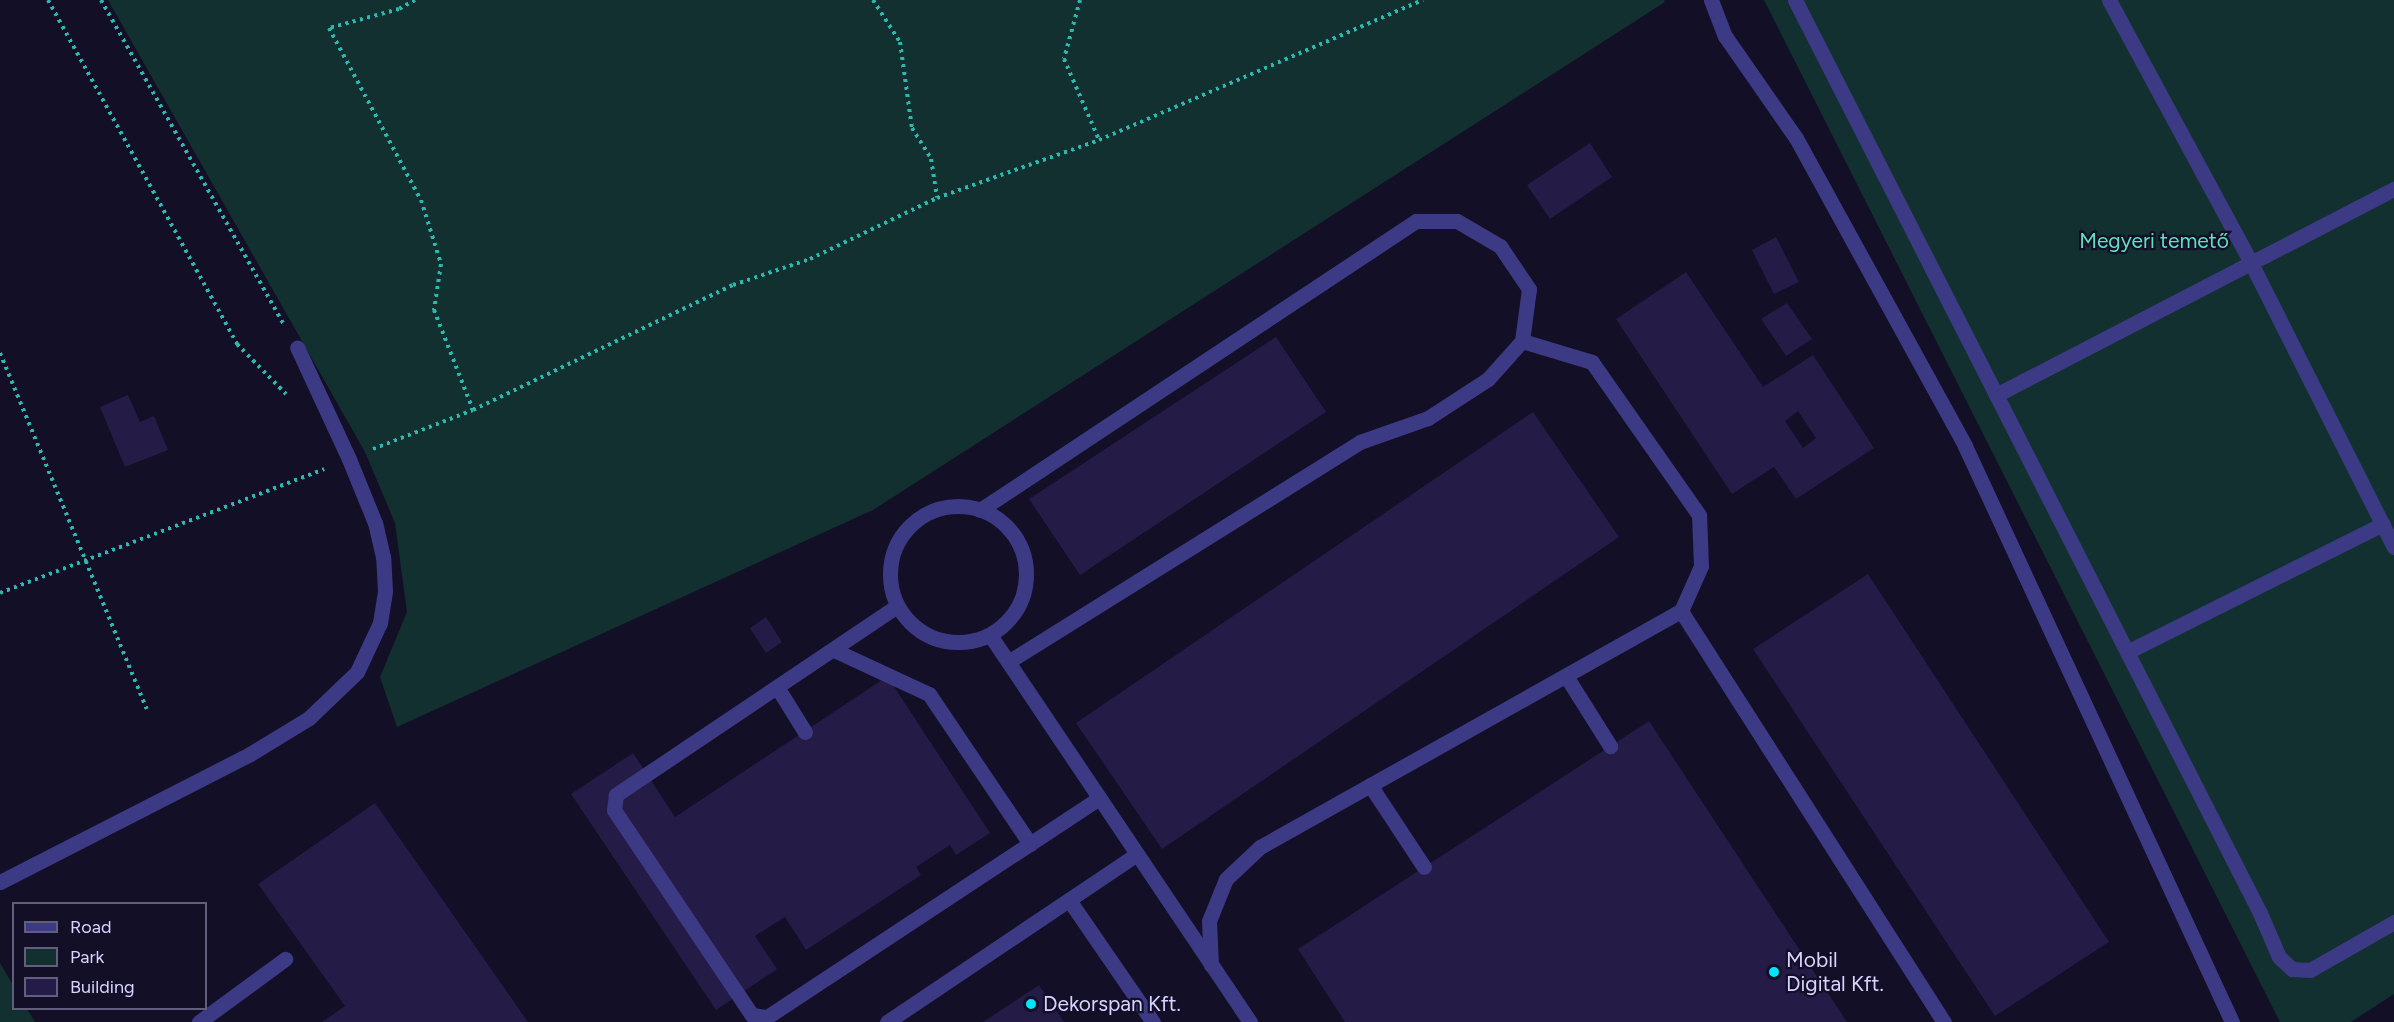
<!DOCTYPE html>
<meta charset="utf-8">
<style>
body{margin:0}
#map{position:relative;width:2394px;height:1022px;overflow:hidden;background:#130f26;font-family:Figtree,sans-serif}
div>[style]{position:absolute}
.green>*{inset:0;background:#12302f}
.building>*{inset:0;background:#241b47}
.path>*{height:4px;margin-top:-2px;transform-origin:0;background:repeating-linear-gradient(90deg,#2fb8b0 0 3px,transparent 0 7.5px)}
.minor>*{height:15px;margin:-7.5px;padding:0 7.5px;transform-origin:7.5px;border-radius:7.5px;background:#3d3a85}
.minor>.ring{margin:-7.5px;padding:0;box-sizing:content-box;background:none;border:15px solid #3d3a85;border-radius:50%}
.dots>*{width:16px;height:16px;translate:-50% -50%;box-sizing:border-box;border:3px solid #130f26;border-radius:50%}
span{translate:-50% -50%;white-space:nowrap;text-align:center;line-height:1.15;-webkit-text-stroke:4.5px #130f26;paint-order:stroke}
.park-label{font-size:21px;color:#5fe0c0}
.poi-label{font-size:21px;color:#d9d4ff}
.left{translate:0 -50%;text-align:left}
.legend{position:absolute;left:12px;top:902px;width:195px;height:108px;box-sizing:border-box;background:#130f26;border:2px solid #625e7d;margin:0;padding:8px 10px;list-style:none;font-size:18px;color:#d9d4ff}
.legend li{display:flex;align-items:center;gap:12px;height:30px}
.legend b{width:30px;border:2px solid #625e7d}
</style>
<div id="map">
<div class="green">
<div style="clip-path:polygon(108px 0,1664px 0,1665px 2px,873px 510px,397px 727px,380px 677px,407px 612px,395px 523px,365px 452px)"></div>
<div style="clip-path:polygon(1764px 0,2394px 0,2394px 994px,2351px 1022px,2280px 1022px)"></div>
<div style="clip-path:polygon(0 963px,13px 985px,14px 1008px,27px 1009px,35px 1022px,0 1022px)"></div>
</div>
<div class="building">
<div style="clip-path:polygon(1590px 143px,1612px 177px,1550px 219px,1527px 185px)"></div>
<div style="clip-path:polygon(1776px 237px,1799px 282px,1774px 294px,1752px 250px)"></div>
<div style="clip-path:polygon(evenodd,1686px 272px,1763px 387px,1813px 355px,1874px 448px,1796px 499px,1774px 467px,1732px 494px,1616px 319px,1686px 272px,1798px 411px,1816px 438px,1803px 448px,1785px 421px,1798px 411px)"></div>
<div style="clip-path:polygon(1787px 303px,1812px 339px,1786px 356px,1761px 319px)"></div>
<div style="clip-path:polygon(1276px 337px,1326px 412px,1080px 575px,1029px 499px)"></div>
<div style="clip-path:polygon(128px 395px,140px 422px,154px 416px,168px 450px,125px 467px,100px 407px)"></div>
<div style="clip-path:polygon(1533px 412px,1619px 537px,1162px 849px,1076px 723px)"></div>
<div style="clip-path:polygon(1868px 574px,2109px 942px,1995px 1016px,1753px 649px)"></div>
<div style="clip-path:polygon(766px 617px,782px 642px,766px 653px,750px 628px)"></div>
<div style="clip-path:polygon(882px 680px,891px 682px,990px 833px,956px 855px,950px 845px,916px 867px,921px 875px,806px 950px,785px 917px,755px 936px,777px 969px,716px 1010px,571px 794px,633px 753px,675px 817px)"></div>
<div style="clip-path:polygon(1649px 721px,1847px 1022px,1345px 1022px,1298px 949px)"></div>
<div style="clip-path:polygon(375px 803px,528px 1022px,322px 1022px,345px 1006px,258px 884px)"></div>
<div style="clip-path:polygon(1039px 985px,1064px 1022px,983px 1022px)"></div>
</div>
<div class="path">
<div style="left:48px;top:0;width:393px;rotate:61.2deg"></div>
<div style="left:237px;top:344px;width:70px;rotate:45.6deg"></div>
<div style="left:101px;top:0;width:371px;rotate:60.6deg"></div>
<div style="left:415px;top:0;width:18px;rotate:151deg"></div>
<div style="left:399px;top:9px;width:73px;rotate:164.8deg"></div>
<div style="left:329px;top:28px;width:195px;rotate:61.9deg"></div>
<div style="left:421px;top:200px;width:67px;rotate:72.6deg"></div>
<div style="left:441px;top:264px;width:47px;rotate:98.7deg"></div>
<div style="left:434px;top:310px;width:107px;rotate:68.7deg"></div>
<div style="left:873px;top:0;width:50px;rotate:57.3deg"></div>
<div style="left:900px;top:42px;width:87px;rotate:82.1deg"></div>
<div style="left:912px;top:128px;width:36px;rotate:58deg"></div>
<div style="left:931px;top:159px;width:39px;rotate:81deg"></div>
<div style="left:1080px;top:0;width:61px;rotate:105.2deg"></div>
<div style="left:1064px;top:59px;width:88px;rotate:66.6deg"></div>
<div style="left:0;top:353px;width:385px;rotate:67.6deg"></div>
<div style="left:373px;top:449px;width:107px;rotate:-21.3deg"></div>
<div style="left:473px;top:410px;width:288px;rotate:-25.7deg"></div>
<div style="left:733px;top:285px;width:81px;rotate:-18.7deg"></div>
<div style="left:810px;top:259px;width:141px;rotate:-25.7deg"></div>
<div style="left:937px;top:198px;width:172px;rotate:-19.7deg"></div>
<div style="left:1099px;top:140px;width:353px;rotate:-23.4deg"></div>
<div style="left:0;top:593px;width:347px;rotate:-20.9deg"></div>
</div>
<div class="minor">
<div style="left:1711px;top:0;width:39px;rotate:69deg"></div>
<div style="left:1725px;top:36px;width:124px;rotate:55.2deg"></div>
<div style="left:1796px;top:138px;width:351px;rotate:61.2deg"></div>
<div style="left:1965px;top:446px;width:635px;rotate:65.13deg"></div>
<div style="left:1795px;top:0;width:1025px;rotate:63.01deg"></div>
<div style="left:2260px;top:913px;width:48px;rotate:66.6deg"></div>
<div style="left:2279px;top:957px;width:18px;rotate:43deg"></div>
<div style="left:2292px;top:969px;width:18px;rotate:3deg"></div>
<div style="left:2310px;top:970px;width:97px;rotate:-29.7deg"></div>
<div style="left:2109px;top:0;width:297px;rotate:61.6deg"></div>
<div style="left:2250px;top:261px;width:320px;rotate:63.3deg"></div>
<div style="left:1996px;top:395px;width:448px;rotate:-27.4deg"></div>
<div class="ring" style="left:890px;top:506px;width:121px;height:121px"></div>
<div style="left:980px;top:510px;width:523px;rotate:-33.54deg"></div>
<div style="left:1416px;top:221px;width:41px"></div>
<div style="left:1457px;top:221px;width:50px;rotate:30.2deg"></div>
<div style="left:1500px;top:246px;width:52px;rotate:56deg"></div>
<div style="left:1529px;top:289px;width:52px;rotate:97.7deg"></div>
<div style="left:1522px;top:341px;width:51px;rotate:131.8deg"></div>
<div style="left:1488px;top:379px;width:72px;rotate:147deg"></div>
<div style="left:1428px;top:418px;width:72px;rotate:160.6deg"></div>
<div style="left:1360px;top:442px;width:415px;rotate:148deg"></div>
<div style="left:897px;top:606px;width:339px;rotate:146.1deg"></div>
<div style="left:616px;top:795px;width:15px;rotate:98deg"></div>
<div style="left:614px;top:810px;width:247px;rotate:56.1deg"></div>
<div style="left:752px;top:1015px;width:15px;rotate:8deg"></div>
<div style="left:767px;top:1017px;width:398px;rotate:-33.4deg"></div>
<div style="left:1681px;top:611px;width:488px;rotate:57.4deg"></div>
<div style="left:990px;top:635px;width:466px;rotate:56.1deg"></div>
<div style="left:834px;top:650px;width:105px;rotate:24.9deg"></div>
<div style="left:929px;top:694px;width:181px;rotate:56deg"></div>
<div style="left:2127px;top:652px;width:286px;rotate:-26.6deg"></div>
<div style="left:1566px;top:676px;width:83px;rotate:57.8deg"></div>
<div style="left:777px;top:687px;width:53px;rotate:58.1deg"></div>
<div style="left:1370px;top:785px;width:98px;rotate:56.6deg"></div>
<div style="left:0;top:882px;width:281px;rotate:-27.1deg"></div>
<div style="left:250px;top:754px;width:69px;rotate:-31.4deg"></div>
<div style="left:309px;top:718px;width:66px;rotate:-43.8deg"></div>
<div style="left:357px;top:672px;width:54px;rotate:-64.9deg"></div>
<div style="left:380px;top:623px;width:32px;rotate:-81deg"></div>
<div style="left:385px;top:591px;width:34px;rotate:-93deg"></div>
<div style="left:383px;top:557px;width:35px;rotate:-103deg"></div>
<div style="left:375px;top:523px;width:69px;rotate:-112.1deg"></div>
<div style="left:349px;top:459px;width:123px;rotate:-114.9deg"></div>
<div style="left:1069px;top:900px;width:148px;rotate:55.5deg"></div>
<div style="left:1211px;top:965px;width:44px;rotate:-92.6deg"></div>
<div style="left:1209px;top:921px;width:45px;rotate:-68deg"></div>
<div style="left:1226px;top:879px;width:47px;rotate:-43.3deg"></div>
<div style="left:1260px;top:847px;width:483px;rotate:-29.3deg"></div>
<div style="left:1681px;top:611px;width:49px;rotate:-66deg"></div>
<div style="left:1701px;top:566px;width:51px;rotate:-92.2deg"></div>
<div style="left:1699px;top:515px;width:187px;rotate:-125deg"></div>
<div style="left:1592px;top:362px;width:73px;rotate:-163.3deg"></div>
<div style="left:199px;top:1022px;width:107px;rotate:-36.2deg"></div>
<div style="left:887px;top:1022px;width:301px;rotate:-33.9deg"></div>
</div>
<div class="dots">
<div style="left:1774px;top:972px;background:#00e5ff"></div>
<div style="left:1031px;top:1004px;background:#00e5ff"></div>
</div>
<div class="park-label">
<span style="left:2154px;top:241px">Megyeri temető</span>
</div>
<div class="poi-label">
<span class="left" style="left:1786px;top:972px">Mobil<br>Digital Kft.</span>
<span class="left" style="left:1043px;top:1004px">Dekorspan Kft.</span>
</div>
<ul class="legend">
<li><b style="height:8px;background:#3d3a85"></b>Road</li>
<li><b style="height:16px;background:#12302f"></b>Park</li>
<li><b style="height:16px;background:#241b47"></b>Building</li>
</ul>
</div>
